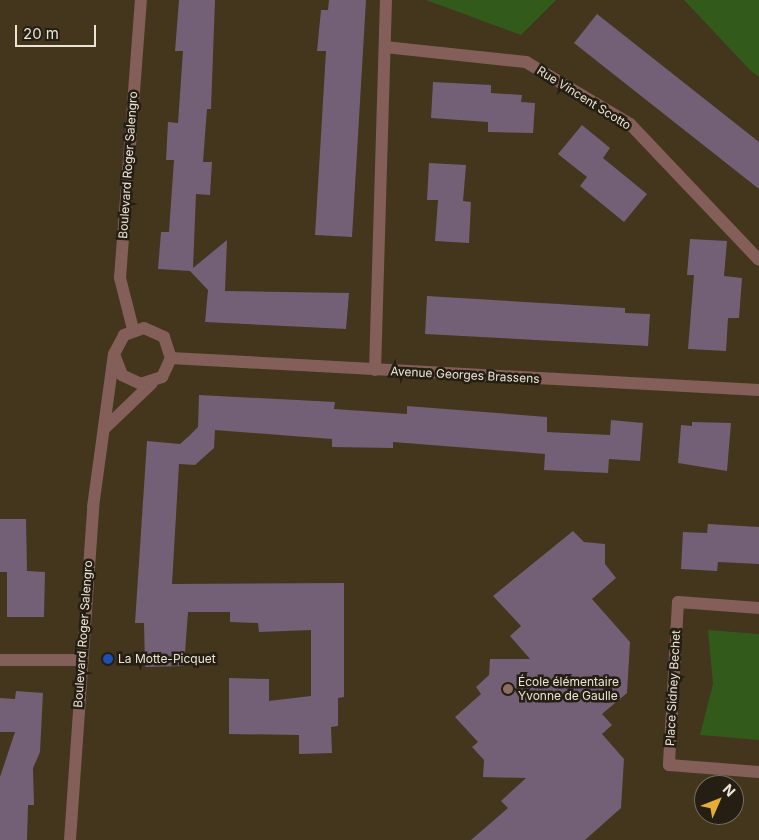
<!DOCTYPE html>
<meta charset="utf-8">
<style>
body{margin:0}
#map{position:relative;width:759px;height:840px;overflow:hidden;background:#43361d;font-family:Inter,sans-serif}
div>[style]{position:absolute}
.green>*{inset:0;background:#325a1a}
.building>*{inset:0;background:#735f76}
.street>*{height:12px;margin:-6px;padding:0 6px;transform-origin:6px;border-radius:6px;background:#845e58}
.dots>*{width:14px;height:14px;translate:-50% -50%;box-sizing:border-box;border:2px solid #241e13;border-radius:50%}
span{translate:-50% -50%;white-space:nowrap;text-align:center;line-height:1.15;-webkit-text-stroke:5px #241e13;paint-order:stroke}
.street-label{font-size:12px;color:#ebe3d5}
.poi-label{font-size:12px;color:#ebe3d5}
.left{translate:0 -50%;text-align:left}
.north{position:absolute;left:694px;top:775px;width:50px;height:50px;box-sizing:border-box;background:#241e13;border:1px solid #746d61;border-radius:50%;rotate:46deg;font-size:14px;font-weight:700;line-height:20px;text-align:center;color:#ebe3d5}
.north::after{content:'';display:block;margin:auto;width:18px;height:22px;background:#e5ad35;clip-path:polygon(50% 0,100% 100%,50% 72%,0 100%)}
.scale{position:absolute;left:15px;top:25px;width:81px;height:22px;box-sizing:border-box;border:2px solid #ebe3d5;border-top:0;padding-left:6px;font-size:15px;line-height:18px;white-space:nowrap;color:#ebe3d5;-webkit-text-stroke:4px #241e13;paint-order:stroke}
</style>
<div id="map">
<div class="green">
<div style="clip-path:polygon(426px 0,556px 0,521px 35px)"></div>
<div style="clip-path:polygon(684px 0,759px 0,759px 77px,750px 70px)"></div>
<div style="clip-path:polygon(708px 630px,759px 634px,759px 740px,700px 735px,713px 684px)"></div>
</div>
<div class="building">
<div style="clip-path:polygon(179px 0,215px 0,211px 109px,207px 109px,203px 162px,212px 162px,210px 195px,196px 194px,193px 268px,227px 240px,225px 291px,349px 293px,346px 329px,205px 322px,208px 290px,190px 271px,158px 269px,161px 232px,169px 232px,174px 160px,166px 160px,168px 122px,178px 123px,183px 51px,175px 51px)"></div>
<div style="clip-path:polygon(329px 0,366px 0,352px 237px,315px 235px,326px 51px,317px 51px,321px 10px,328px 10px)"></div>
<div style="clip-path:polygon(597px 14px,759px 142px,759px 189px,574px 43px)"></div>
<div style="clip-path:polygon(433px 82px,491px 85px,491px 93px,522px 95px,521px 102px,535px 103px,533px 133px,488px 132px,488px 122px,431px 118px)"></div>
<div style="clip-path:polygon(582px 125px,610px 148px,603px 158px,647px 194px,624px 222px,580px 186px,587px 177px,558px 154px)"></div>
<div style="clip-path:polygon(429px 163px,466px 165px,463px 201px,471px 202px,469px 243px,435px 241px,438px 200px,427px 200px)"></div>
<div style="clip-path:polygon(690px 239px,727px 241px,724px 276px,742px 278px,739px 318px,728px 318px,726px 351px,688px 349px,694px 275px,687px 275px)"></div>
<div style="clip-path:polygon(427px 296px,625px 308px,625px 313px,650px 314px,648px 346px,425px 334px)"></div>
<div style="clip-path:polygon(199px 395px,335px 402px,334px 409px,407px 414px,407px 406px,547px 417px,547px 432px,610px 435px,611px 420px,643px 423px,640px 461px,609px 459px,608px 473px,544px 470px,545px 454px,393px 442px,393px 448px,332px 447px,332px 439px,215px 430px,214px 448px,195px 465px,179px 464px,172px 584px,344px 583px,344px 697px,338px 698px,338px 726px,331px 727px,332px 753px,299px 754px,299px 735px,229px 734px,229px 678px,269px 679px,269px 701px,311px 696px,311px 630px,259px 632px,258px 623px,230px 622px,230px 612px,188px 612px,184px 666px,145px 667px,144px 623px,135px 623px,147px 441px,180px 444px,189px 436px,198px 427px)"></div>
<div style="clip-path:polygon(692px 422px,731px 423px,727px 471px,678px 463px,681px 425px,692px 426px)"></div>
<div style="clip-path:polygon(0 519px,26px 519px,27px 571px,45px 572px,44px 617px,7px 617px,7px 572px,0 572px)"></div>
<div style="clip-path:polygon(708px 524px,759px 527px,759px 564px,718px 562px,717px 571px,681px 569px,683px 532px,707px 533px)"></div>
<div style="clip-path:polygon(573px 531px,584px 542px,605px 544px,605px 564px,616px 578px,592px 599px,630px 642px,627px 693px,602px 714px,612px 725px,602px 734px,624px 759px,621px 808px,585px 840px,471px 840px,508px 808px,501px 801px,526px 778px,483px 777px,484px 760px,472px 747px,478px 742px,455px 717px,481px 694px,476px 687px,489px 675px,490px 659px,530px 659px,510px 636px,521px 626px,493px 596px)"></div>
<div style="clip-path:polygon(16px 691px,43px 693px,40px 752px,33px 768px,34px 805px,28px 805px,27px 840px,0 840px,0 777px,15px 732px,0 732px,0 698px,15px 699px)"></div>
</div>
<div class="street">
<div style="left:385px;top:47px;width:142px;rotate:6.1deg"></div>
<div style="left:526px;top:62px;width:121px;rotate:30.8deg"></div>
<div style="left:630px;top:124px;width:187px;rotate:46.5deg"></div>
<div style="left:133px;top:329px;width:53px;rotate:-104.3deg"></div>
<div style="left:120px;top:278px;width:279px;rotate:-85.7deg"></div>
<div style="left:171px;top:358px;width:589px;rotate:3.12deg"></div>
<div style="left:375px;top:370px;width:370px;rotate:-88.3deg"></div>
<div style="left:104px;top:429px;width:66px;rotate:-43.8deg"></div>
<div style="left:759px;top:608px;width:81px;rotate:-175.8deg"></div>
<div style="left:678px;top:602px;width:163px;rotate:93.2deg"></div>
<div style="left:669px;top:765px;width:90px;rotate:4.4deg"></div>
<div style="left:0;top:660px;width:80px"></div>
<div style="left:70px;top:840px;width:334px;rotate:-86deg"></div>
<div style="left:93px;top:507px;width:154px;rotate:-82.2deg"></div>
<div style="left:114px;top:354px;width:21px;rotate:-62deg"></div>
<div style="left:124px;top:335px;width:21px;rotate:-19deg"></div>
<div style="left:144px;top:328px;width:22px;rotate:24deg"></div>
<div style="left:164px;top:337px;width:22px;rotate:72deg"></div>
<div style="left:171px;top:358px;width:21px;rotate:115deg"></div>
<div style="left:162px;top:377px;width:22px;rotate:162deg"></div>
<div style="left:141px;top:384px;width:21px;rotate:-155deg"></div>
<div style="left:122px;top:375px;width:22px;rotate:-111deg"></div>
</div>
<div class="dots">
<div style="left:108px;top:659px;background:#1a4fb4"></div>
<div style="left:508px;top:689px;background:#8d6e63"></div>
</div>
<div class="street-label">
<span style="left:584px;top:98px;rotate:32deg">Rue Vincent Scotto</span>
<span style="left:128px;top:165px;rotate:-86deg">Boulevard Roger Salengro</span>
<span style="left:465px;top:375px;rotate:3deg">Avenue Georges Brassens</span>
<span style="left:83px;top:634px;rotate:-86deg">Boulevard Roger Salengro</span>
<span style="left:673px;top:688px;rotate:-87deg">Place Sidney Bechet</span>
</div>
<div class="poi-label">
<span class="left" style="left:118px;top:659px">La Motte-Picquet</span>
<span class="left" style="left:518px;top:689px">École élémentaire<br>Yvonne de Gaulle</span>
</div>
<div class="north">N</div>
<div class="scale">20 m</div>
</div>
